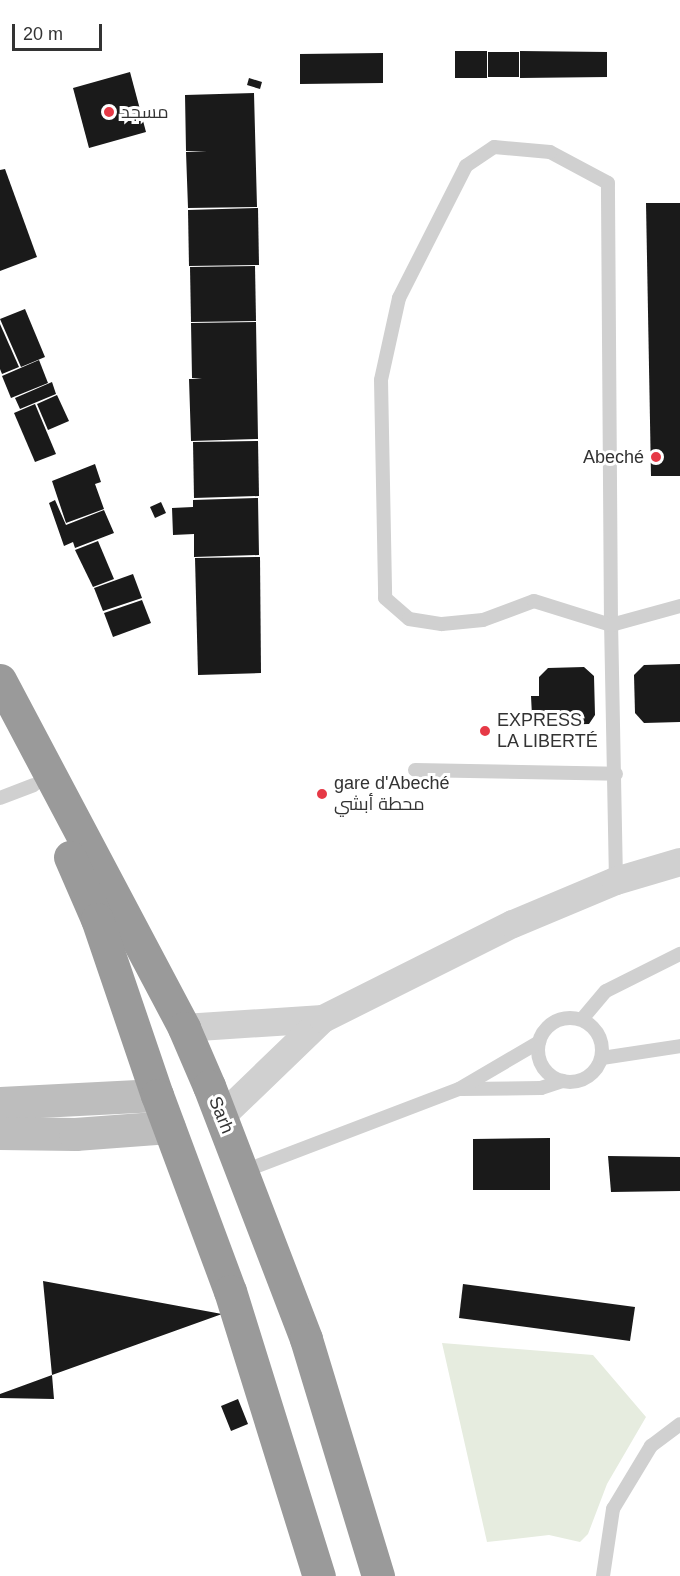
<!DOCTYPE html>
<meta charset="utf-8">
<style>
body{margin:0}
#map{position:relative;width:680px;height:1576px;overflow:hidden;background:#fff;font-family:Arial,Cairo,sans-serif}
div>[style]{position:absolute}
.green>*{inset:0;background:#e6ecdf}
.building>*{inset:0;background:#1a1a1a}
.lane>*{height:14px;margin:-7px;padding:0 7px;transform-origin:7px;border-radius:7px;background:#d0d0d0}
.lane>.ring{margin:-7px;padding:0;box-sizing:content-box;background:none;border:14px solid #d0d0d0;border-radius:50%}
.street>*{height:28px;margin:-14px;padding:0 14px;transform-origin:14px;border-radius:14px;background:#d0d0d0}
.secondary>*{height:33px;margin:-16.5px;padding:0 16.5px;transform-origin:16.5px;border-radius:16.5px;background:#bdbdbd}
.highway>*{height:33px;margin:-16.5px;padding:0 16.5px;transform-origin:16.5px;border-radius:16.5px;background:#9a9a9a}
.dots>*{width:16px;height:16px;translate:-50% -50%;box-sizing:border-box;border:3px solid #fff;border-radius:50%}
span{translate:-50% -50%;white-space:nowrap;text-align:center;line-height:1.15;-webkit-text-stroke:6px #fff;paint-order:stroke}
.poi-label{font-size:18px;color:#333}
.left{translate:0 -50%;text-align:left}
.right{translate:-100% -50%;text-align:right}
.street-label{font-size:18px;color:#333}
.scale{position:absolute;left:12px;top:24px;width:90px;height:27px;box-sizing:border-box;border:3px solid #333;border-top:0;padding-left:8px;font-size:18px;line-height:21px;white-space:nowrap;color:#333;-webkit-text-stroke:4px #fff;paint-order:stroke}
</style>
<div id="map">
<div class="green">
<div style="clip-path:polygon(442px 1343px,593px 1355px,646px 1417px,607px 1484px,588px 1534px,580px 1542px,549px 1535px,487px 1542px)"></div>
</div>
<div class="building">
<div style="clip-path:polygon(455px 51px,487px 51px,487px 78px,455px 78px)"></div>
<div style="clip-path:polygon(520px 51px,607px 52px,607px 77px,520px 78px)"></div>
<div style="clip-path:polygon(488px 52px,519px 52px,519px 77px,488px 77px)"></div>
<div style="clip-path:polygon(383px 53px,383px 83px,300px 84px,300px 54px)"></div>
<div style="clip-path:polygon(130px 72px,146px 132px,89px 148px,73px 88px)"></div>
<div style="clip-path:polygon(249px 78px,262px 82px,260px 89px,247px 85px)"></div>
<div style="clip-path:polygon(254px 93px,257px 207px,188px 208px,186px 152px,207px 151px,186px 151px,185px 95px)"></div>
<div style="clip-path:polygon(5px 169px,37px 257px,0 271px,0 170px)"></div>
<div style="clip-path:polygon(646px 203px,680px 203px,680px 476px,651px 476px)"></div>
<div style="clip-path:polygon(258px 208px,259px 265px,189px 266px,188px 210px)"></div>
<div style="clip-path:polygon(255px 266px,256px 321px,191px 322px,190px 267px)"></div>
<div style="clip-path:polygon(25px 309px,45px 357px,21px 367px,0 319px)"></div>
<div style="clip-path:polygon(256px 322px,258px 439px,191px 441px,189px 379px,202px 379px,192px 378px,191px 323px)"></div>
<div style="clip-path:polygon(0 324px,19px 367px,2px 374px,0 369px)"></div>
<div style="clip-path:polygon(39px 360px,48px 383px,11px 398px,2px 376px)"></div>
<div style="clip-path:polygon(52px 382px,56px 394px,20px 409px,15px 398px)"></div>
<div style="clip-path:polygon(57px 395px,69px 421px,48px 430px,37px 404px)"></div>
<div style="clip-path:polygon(35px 404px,56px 454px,35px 462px,14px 413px)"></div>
<div style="clip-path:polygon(258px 441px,259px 496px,194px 498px,193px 442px)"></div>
<div style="clip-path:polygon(95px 464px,101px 482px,95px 484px,104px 509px,66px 523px,52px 481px)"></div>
<div style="clip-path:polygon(258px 498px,259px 555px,194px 557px,194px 534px,173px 535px,172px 508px,193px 507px,193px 500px)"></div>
<div style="clip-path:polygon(55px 500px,66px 525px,104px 510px,114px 533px,75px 548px,73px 542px,64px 546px,49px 503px)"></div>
<div style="clip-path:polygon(161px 502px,166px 513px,155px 518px,150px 507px)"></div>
<div style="clip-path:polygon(98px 541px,114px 579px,93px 587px,75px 550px)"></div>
<div style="clip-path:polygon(260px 557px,261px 673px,198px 675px,195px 558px)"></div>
<div style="clip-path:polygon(133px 574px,142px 598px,103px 611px,94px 588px)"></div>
<div style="clip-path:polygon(142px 600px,151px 623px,113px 637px,104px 613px)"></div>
<div style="clip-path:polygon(680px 664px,680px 722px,644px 723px,635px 713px,634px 675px,644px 665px)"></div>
<div style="clip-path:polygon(584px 667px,594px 676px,595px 715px,589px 724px,548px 725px,540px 716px,532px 716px,531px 696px,539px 696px,539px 677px,548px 668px)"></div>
<div style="clip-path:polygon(550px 1138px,550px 1190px,473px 1190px,473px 1139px)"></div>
<div style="clip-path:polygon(608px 1156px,680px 1157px,680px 1191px,611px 1192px)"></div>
<div style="clip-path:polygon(43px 1281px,222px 1314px,52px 1375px,54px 1399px,0 1398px,0 1394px,52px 1375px)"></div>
<div style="clip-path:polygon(463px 1284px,635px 1307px,630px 1341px,459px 1318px)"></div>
<div style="clip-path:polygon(238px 1399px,248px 1424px,231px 1431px,221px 1406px)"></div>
</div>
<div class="lane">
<div style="left:415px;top:770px;width:201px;rotate:1.1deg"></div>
<div style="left:0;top:798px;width:36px;rotate:-21deg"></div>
<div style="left:616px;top:881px;width:256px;rotate:-91.1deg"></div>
<div style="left:611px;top:625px;width:442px;rotate:-90.4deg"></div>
<div style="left:608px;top:183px;width:66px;rotate:-151.9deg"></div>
<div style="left:550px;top:152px;width:56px;rotate:-174.9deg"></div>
<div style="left:494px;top:147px;width:34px;rotate:146deg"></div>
<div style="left:466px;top:166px;width:148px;rotate:116.9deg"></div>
<div style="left:399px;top:298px;width:84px;rotate:102.4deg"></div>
<div style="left:381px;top:380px;width:218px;rotate:88.9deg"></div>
<div style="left:385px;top:598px;width:32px;rotate:41deg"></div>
<div style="left:409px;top:619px;width:33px;rotate:9deg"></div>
<div style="left:442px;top:624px;width:41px;rotate:-5.6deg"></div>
<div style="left:483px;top:620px;width:54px;rotate:-20.4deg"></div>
<div style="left:534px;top:601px;width:81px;rotate:17.3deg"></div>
<div style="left:611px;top:625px;width:72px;rotate:-15.4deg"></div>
<div class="ring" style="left:538px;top:1018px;width:50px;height:50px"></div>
<div style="left:583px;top:1018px;width:35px;rotate:-50deg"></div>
<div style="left:606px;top:991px;width:83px;rotate:-26.6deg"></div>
<div style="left:602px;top:1058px;width:79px;rotate:-8.7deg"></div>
<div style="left:461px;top:1089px;width:80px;rotate:-0.7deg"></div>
<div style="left:541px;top:1088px;width:23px;rotate:-18deg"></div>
<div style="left:244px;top:1171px;width:230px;rotate:-20.9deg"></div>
<div style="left:459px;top:1089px;width:93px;rotate:-30.4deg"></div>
<div style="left:603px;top:1576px;width:68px;rotate:-81.5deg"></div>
<div style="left:613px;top:1509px;width:74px;rotate:-58.9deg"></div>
<div style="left:651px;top:1446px;width:36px;rotate:-37deg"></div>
</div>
<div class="street">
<div style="left:184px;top:1028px;width:139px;rotate:-3.7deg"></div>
<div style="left:221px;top:1117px;width:141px;rotate:-43.9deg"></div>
<div style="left:323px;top:1019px;width:212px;rotate:-26.6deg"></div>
<div style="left:513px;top:924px;width:112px;rotate:-22.7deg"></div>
<div style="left:616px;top:881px;width:67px;rotate:-16.5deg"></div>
</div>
<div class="secondary">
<div style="left:0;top:1103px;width:157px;rotate:-2.9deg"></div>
<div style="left:0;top:1133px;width:75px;rotate:0.8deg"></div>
<div style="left:75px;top:1134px;width:94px;rotate:-4.3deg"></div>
</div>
<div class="highway">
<div style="left:0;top:680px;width:394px;rotate:62.1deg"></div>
<div style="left:184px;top:1028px;width:63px;rotate:66.7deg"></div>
<div style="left:209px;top:1086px;width:271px;rotate:69deg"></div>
<div style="left:306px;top:1339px;width:248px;rotate:73.1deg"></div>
<div style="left:70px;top:857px;width:68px;rotate:66.5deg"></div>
<div style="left:97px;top:919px;width:186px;rotate:71.2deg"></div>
<div style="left:157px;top:1095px;width:209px;rotate:69.6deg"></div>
<div style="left:230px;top:1291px;width:299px;rotate:72.7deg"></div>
</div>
<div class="dots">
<div style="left:109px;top:112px;background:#e63946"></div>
<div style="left:656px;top:457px;background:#e63946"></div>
<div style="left:485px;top:731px;background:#e63946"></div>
<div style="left:322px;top:794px;background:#e63946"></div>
</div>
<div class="poi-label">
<span class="left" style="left:121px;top:112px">مسجد</span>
<span class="right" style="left:644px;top:457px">Abeché</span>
<span class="left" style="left:497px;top:731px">EXPRESS<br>LA LIBERTÉ</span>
<span class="left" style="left:334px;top:794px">gare d'Abeché<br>محطة أبشي</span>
</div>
<div class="street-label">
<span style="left:221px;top:1115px;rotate:68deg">Sarh</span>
</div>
<div class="scale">20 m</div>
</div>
